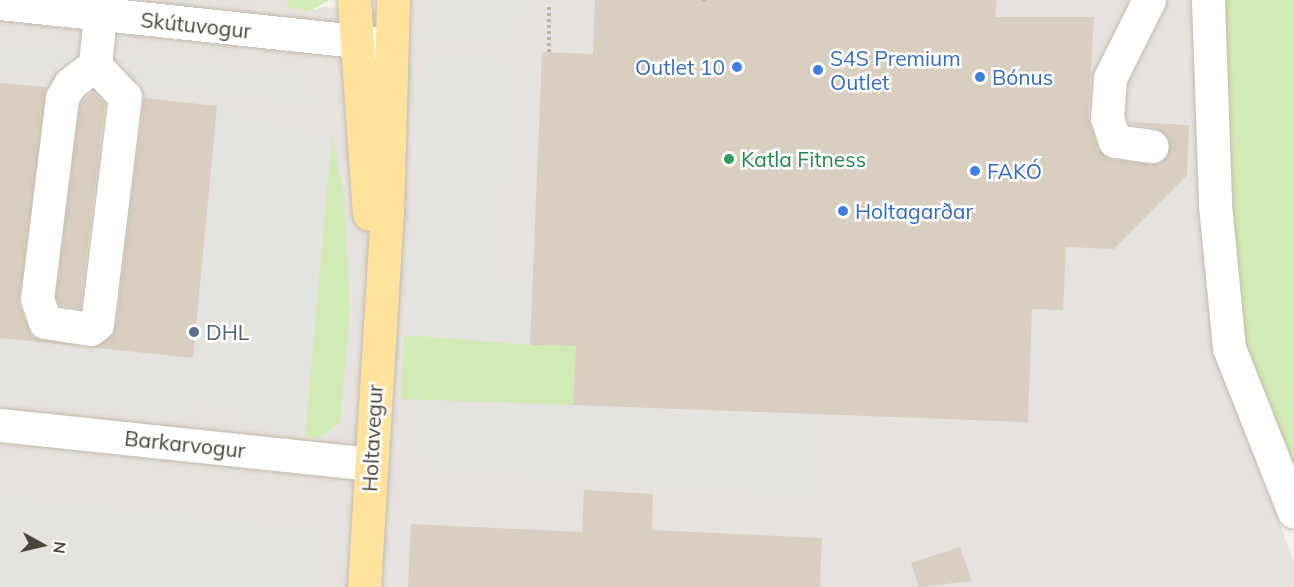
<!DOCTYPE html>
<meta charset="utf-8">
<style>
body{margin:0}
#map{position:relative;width:1294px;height:587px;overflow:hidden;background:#f6f3ec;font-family:Mulish,sans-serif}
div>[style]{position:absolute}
.industrial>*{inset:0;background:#e6e2dd}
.green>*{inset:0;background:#d2eab5}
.parking>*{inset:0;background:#e5e3e0}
.building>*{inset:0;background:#d8cfc1}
.path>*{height:4px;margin-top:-2px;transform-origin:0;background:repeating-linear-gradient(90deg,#c4b79f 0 3px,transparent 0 6px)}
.roads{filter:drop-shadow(0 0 2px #c2bbae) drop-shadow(0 0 2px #c2bbae)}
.minor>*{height:33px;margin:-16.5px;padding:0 16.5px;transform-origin:16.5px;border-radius:16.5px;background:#fff}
.major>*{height:33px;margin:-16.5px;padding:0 16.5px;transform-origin:16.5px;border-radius:16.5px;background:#ffe39c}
.dots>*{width:16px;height:16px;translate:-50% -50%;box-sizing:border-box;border:3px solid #fff;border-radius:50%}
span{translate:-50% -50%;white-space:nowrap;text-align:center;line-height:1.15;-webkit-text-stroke:5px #fff;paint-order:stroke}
.street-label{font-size:21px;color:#4b4439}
.shop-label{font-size:21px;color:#366cbe}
.left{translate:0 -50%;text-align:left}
.right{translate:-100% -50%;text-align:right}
.leisure-label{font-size:21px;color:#27864d}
.service-label{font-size:21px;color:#4e5e75}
.north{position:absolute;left:12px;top:515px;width:60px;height:60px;-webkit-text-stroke:4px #fff;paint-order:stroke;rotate:98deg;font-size:16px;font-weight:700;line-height:24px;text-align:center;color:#4b4439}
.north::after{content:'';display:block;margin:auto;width:21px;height:27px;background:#4b4439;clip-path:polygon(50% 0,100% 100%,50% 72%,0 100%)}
</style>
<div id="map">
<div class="industrial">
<div style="clip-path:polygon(0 0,288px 0,288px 7px,307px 12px,324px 7px,386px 12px,386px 0,1197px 0,1219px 355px,1294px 563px,1294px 587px,0 587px)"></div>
</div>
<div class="green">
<div style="clip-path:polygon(288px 0,329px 0,308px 12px,287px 7px)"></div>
<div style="clip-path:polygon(1224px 0,1294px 0,1294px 476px,1249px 365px,1234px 279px)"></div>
<div style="clip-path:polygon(332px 133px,344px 196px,350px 310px,340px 422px,320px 438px,305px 436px)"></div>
<div style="clip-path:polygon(404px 335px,576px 346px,573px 405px,401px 399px)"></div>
</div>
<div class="parking">
<div style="clip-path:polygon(234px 0,288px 0,287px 7px)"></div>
<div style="clip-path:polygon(420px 0,528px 0,526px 46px,418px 42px)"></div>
<div style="clip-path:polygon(0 40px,76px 48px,71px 80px,0 72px)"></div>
<div style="clip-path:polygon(418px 53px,516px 57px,508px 277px,533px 278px,530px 345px,404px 335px)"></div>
<div style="clip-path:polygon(125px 54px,304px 73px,334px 111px,121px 86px)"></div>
<div style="clip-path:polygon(217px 106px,332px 133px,305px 436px,239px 430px,241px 410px,195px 406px,193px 422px,185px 422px,0 403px,0 338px,193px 358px)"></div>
<div style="clip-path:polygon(414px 400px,821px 414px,819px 500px,435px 473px,424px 457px,411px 454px)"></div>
<div style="clip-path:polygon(0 492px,326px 527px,320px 587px,0 587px)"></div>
</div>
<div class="building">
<div style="clip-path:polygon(595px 0,997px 0,995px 17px,1094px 17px,1088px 117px,1098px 148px,1112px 160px,1159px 164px,1167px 157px,1169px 138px,1155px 128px,1128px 122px,1189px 125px,1187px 175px,1114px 249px,1066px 247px,1063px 310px,1032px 309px,1028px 422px,573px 405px,576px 346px,530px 345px,542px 52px,593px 54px)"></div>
<div style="clip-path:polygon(0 83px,46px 87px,19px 304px,33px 337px,77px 346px,0 338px)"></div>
<div style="clip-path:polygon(93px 92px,105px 103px,80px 308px,59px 305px,56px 296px,80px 104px)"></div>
<div style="clip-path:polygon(144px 98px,217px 106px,193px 358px,89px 347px,108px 339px,116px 326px)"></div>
<div style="clip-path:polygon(584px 490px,653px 494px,652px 530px,822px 538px,820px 587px,408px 587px,411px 524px,582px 532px)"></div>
<div style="clip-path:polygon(960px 547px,972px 581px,919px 587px,911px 563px)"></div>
</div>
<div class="path">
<div style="left:704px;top:1px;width:1px;rotate:-90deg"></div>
<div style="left:549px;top:52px;width:46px;rotate:-90deg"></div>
</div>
<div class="roads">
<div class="minor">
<div style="left:1149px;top:0;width:87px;rotate:116.6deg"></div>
<div style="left:1110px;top:78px;width:40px;rotate:94.3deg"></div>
<div style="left:1107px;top:118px;width:24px;rotate:71deg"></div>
<div style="left:1115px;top:141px;width:37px;rotate:8deg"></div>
<div style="left:1208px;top:0;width:205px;rotate:88deg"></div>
<div style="left:1215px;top:205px;width:144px;rotate:84.4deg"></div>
<div style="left:1229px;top:348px;width:176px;rotate:68.4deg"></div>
<div style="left:0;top:3px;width:388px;rotate:6.1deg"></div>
<div style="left:95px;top:65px;width:31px;rotate:143deg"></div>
<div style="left:70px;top:84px;width:16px;rotate:120deg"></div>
<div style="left:62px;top:98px;width:202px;rotate:97.1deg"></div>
<div style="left:37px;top:298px;width:25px;rotate:72deg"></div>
<div style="left:45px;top:322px;width:46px;rotate:8.8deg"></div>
<div style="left:90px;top:329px;width:9px;rotate:-36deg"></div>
<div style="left:97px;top:324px;width:229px;rotate:-83deg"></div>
<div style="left:125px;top:97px;width:44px;rotate:-133.2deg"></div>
<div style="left:95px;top:65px;width:50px;rotate:-84.3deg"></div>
<div style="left:0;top:425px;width:372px;rotate:6deg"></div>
</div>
<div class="major">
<div style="left:354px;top:0;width:214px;rotate:86deg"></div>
<div style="left:364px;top:587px;width:373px;rotate:-86.5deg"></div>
<div style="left:387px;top:215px;width:215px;rotate:-88.4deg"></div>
</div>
</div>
<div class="dots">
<div style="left:737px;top:67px;background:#3f7fe0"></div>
<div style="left:818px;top:70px;background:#3f7fe0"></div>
<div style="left:980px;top:77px;background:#3f7fe0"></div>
<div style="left:729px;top:159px;background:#2e9e5b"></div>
<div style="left:975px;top:171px;background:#3f7fe0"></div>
<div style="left:843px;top:211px;background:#3f7fe0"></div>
<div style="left:194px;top:332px;background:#5c6f8a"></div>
</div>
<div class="street-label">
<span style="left:196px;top:25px;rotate:6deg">Skútuvogur</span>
<span style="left:372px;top:438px;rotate:-87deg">Holtavegur</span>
<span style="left:185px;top:444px;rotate:6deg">Barkarvogur</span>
</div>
<div class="shop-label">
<span class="left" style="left:830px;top:70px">S4S Premium<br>Outlet</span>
<span class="right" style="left:725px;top:67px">Outlet 10</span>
<span class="left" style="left:992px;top:77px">Bónus</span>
<span class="left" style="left:987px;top:171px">FAKÓ</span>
<span class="left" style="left:855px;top:211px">Holtagarðar</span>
</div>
<div class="leisure-label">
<span class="left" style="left:741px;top:159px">Katla Fitness</span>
</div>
<div class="service-label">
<span class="left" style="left:206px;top:332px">DHL</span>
</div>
<div class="north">N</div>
</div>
